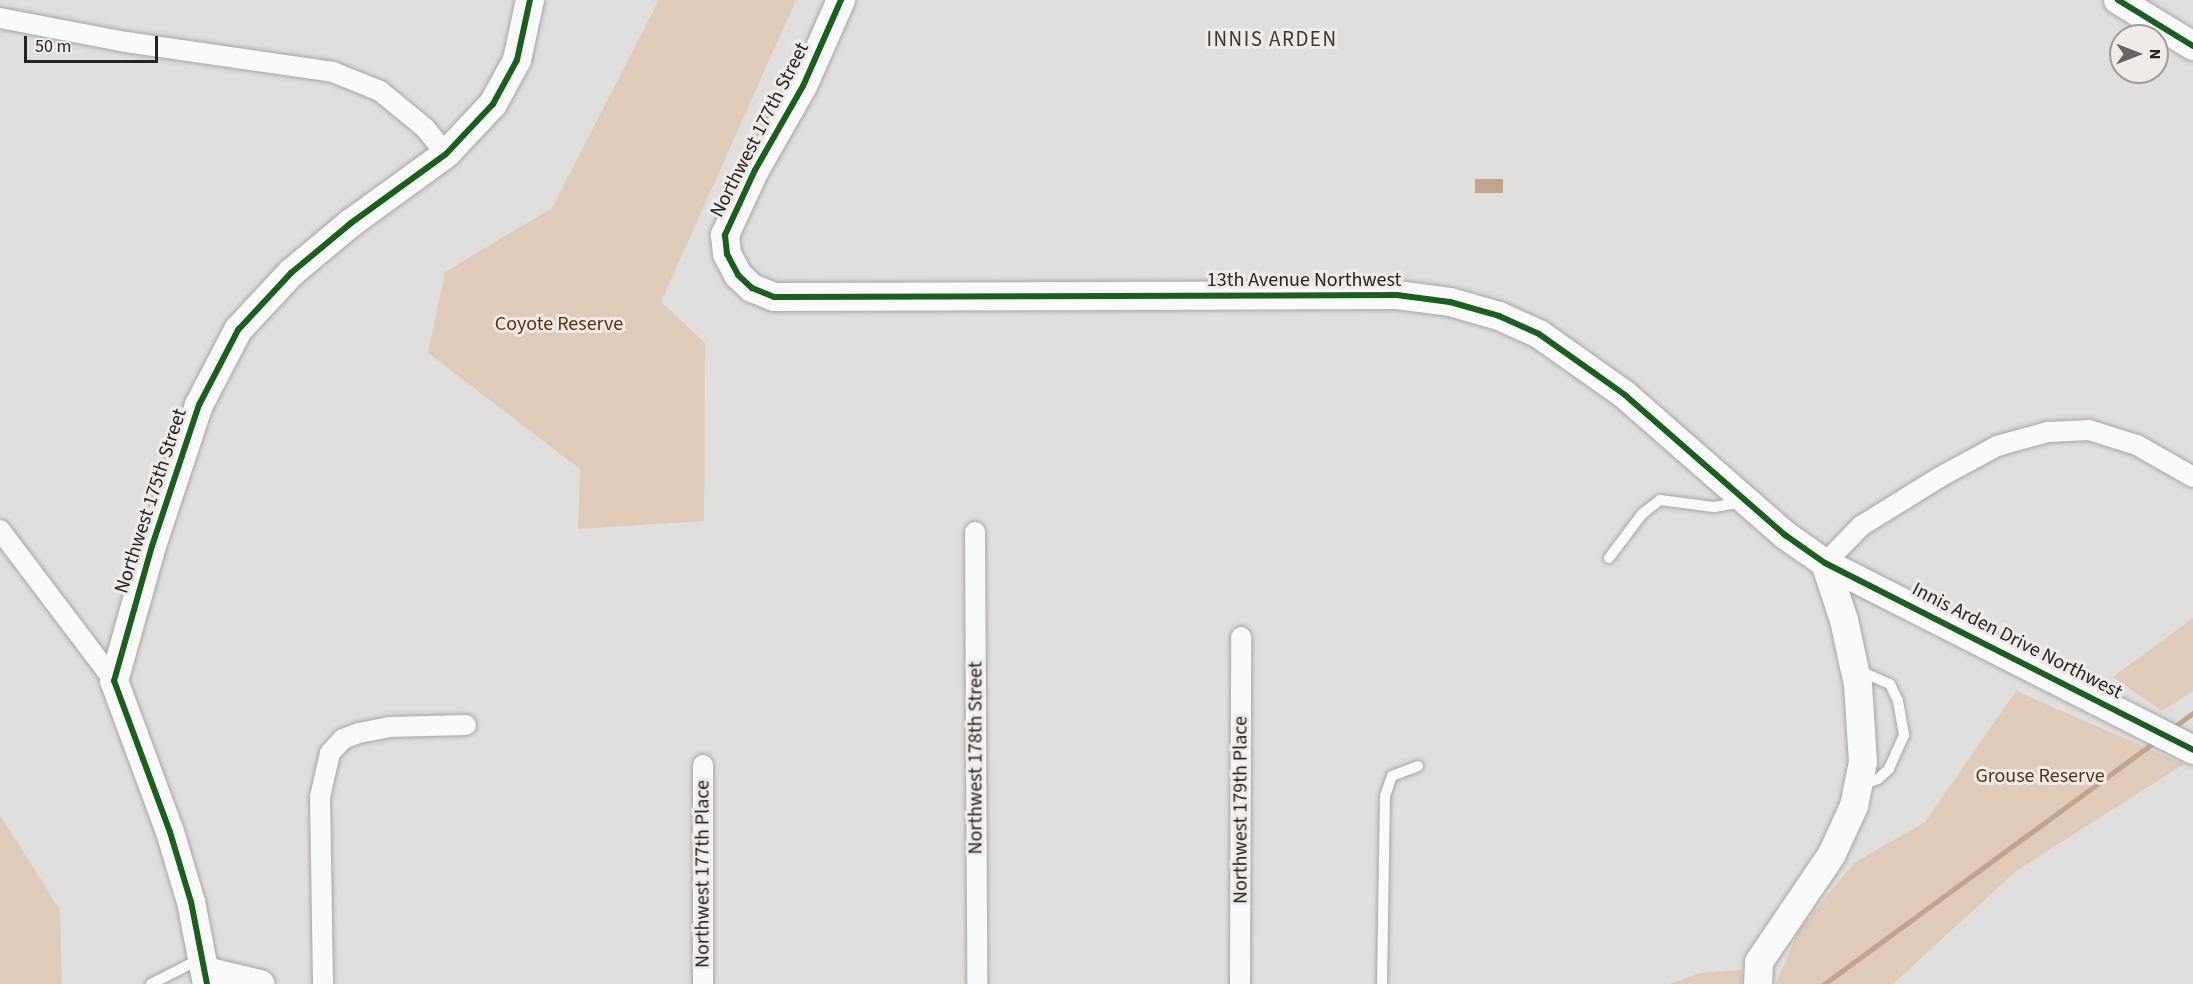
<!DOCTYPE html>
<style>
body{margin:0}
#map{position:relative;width:2193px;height:984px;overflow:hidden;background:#e1dfdd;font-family:"Source Sans 3",sans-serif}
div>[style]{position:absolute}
.green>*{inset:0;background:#e0cab9}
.water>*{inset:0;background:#c1a48f}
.stream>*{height:5px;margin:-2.5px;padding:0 2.5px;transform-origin:2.5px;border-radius:2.5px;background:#c1a48f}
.roads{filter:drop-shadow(0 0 2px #a7a5a4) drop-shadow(0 0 2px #a7a5a4)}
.lane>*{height:10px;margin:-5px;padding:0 5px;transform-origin:5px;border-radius:5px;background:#fafafa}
.street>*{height:20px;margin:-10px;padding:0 10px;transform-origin:10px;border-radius:10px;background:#fafafa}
.secondary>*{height:28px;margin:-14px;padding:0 14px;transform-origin:14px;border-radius:14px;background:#fafafa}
.cycleway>*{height:6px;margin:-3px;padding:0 3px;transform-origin:3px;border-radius:3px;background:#1b5e20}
span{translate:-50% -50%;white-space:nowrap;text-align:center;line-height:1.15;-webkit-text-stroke:6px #f0ebe8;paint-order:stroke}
.street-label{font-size:20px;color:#252423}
.park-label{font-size:20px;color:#5a310f}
.neighbourhood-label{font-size:21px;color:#3b3735;letter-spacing:1.5px}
.north{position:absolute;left:2109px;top:24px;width:60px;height:60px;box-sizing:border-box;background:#f0ebe8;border:2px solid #9f9b99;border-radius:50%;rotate:90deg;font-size:16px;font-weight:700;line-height:24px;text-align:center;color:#252423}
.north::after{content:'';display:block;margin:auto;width:21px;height:27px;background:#676564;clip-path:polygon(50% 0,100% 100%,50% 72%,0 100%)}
.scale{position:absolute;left:24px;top:36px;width:134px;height:27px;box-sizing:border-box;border:3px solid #252423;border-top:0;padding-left:8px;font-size:18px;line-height:21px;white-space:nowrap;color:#252423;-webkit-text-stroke:4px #f0ebe8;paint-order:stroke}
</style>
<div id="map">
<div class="green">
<div style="clip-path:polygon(659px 0,796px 0,661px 302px,705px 343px,704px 521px,578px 529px,580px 469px,428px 353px,445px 272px,552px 208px)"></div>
<div style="clip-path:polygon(2193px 618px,2193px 691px,2162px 711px,2113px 677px)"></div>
<div style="clip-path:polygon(2016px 691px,2184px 764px,2016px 871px,1893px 984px,1776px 984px,1799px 930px,1854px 863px,1925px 822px)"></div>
<div style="clip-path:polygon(0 815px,60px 910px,62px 984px,0 984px)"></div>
<div style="clip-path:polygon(1741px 970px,1742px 984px,1669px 984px,1700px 973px)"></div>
</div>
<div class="water">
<div style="clip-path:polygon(1475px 179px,1503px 179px,1503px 193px,1475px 193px)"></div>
</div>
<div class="stream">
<div style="left:2171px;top:729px;width:27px;rotate:-36deg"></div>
<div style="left:1824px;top:984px;width:413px;rotate:-36.2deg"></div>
</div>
<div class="roads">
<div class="lane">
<div style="left:1609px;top:558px;width:55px;rotate:-53.1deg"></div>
<div style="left:1642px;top:514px;width:23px;rotate:-38deg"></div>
<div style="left:1660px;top:500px;width:54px;rotate:7.4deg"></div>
<div style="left:1714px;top:507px;width:29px;rotate:-10deg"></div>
<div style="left:1858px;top:670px;width:35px;rotate:24deg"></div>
<div style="left:1890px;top:684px;width:19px;rotate:65deg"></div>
<div style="left:1898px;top:701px;width:35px;rotate:80deg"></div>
<div style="left:1904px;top:735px;width:37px;rotate:114deg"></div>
<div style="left:1889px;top:769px;width:15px;rotate:138deg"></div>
<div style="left:1878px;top:779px;width:18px;rotate:161deg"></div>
<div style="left:151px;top:984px;width:55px;rotate:-27deg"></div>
<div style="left:1382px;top:984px;width:188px;rotate:-89.1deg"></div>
<div style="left:1385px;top:796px;width:21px;rotate:-71deg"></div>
<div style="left:1392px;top:776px;width:28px;rotate:-21deg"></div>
</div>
<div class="street">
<div style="left:0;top:18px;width:128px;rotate:10.8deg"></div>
<div style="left:126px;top:42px;width:209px;rotate:8.2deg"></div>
<div style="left:333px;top:72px;width:51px;rotate:22deg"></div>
<div style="left:380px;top:91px;width:58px;rotate:39.4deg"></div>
<div style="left:425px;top:128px;width:33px;rotate:51deg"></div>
<div style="left:0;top:530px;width:189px;rotate:52.9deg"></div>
<div style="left:975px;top:532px;width:452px;rotate:89.7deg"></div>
<div style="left:1825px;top:563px;width:52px;rotate:-45.8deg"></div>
<div style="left:1861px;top:526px;width:93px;rotate:-31.8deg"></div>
<div style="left:1940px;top:477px;width:65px;rotate:-28.5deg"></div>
<div style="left:1997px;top:446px;width:53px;rotate:-15.4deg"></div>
<div style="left:2048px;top:432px;width:41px;rotate:-2.8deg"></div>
<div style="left:2089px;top:430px;width:50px;rotate:17.4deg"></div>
<div style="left:2137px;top:445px;width:64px;rotate:29.7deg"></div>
<div style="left:703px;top:765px;width:219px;rotate:90deg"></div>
<div style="left:323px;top:984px;width:187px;rotate:-90.9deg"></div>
<div style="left:320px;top:797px;width:45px;rotate:-77.2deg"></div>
<div style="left:330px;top:753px;width:19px;rotate:-47deg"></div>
<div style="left:343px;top:739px;width:17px;rotate:-21deg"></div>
<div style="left:359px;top:733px;width:31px;rotate:-11deg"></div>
<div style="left:389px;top:727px;width:77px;rotate:-1.5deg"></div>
<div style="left:1240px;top:984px;width:347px;rotate:-89.8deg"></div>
</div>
<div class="secondary">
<div style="left:841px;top:0;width:94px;rotate:113.8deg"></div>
<div style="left:803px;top:86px;width:97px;rotate:119.7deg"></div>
<div style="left:755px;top:170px;width:72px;rotate:114.8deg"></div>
<div style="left:725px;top:235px;width:19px;rotate:84deg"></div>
<div style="left:727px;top:254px;width:24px;rotate:62deg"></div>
<div style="left:738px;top:275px;width:19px;rotate:43deg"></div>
<div style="left:752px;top:288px;width:24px;rotate:22deg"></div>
<div style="left:774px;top:297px;width:623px;rotate:-0.18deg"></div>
<div style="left:1397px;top:295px;width:53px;rotate:7.5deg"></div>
<div style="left:1450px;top:302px;width:51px;rotate:15.9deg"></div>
<div style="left:1499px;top:316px;width:44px;rotate:24.2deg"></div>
<div style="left:1539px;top:334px;width:105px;rotate:35.3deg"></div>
<div style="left:1625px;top:395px;width:213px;rotate:41.2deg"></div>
<div style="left:1785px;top:535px;width:49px;rotate:35deg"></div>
<div style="left:1825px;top:563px;width:413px;rotate:26.9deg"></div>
<div style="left:2118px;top:0;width:88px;rotate:31.5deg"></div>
<div style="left:206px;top:971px;width:56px;rotate:13.5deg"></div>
<div style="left:207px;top:984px;width:84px;rotate:-101deg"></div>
<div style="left:191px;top:902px;width:73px;rotate:-106.7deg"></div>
<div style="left:170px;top:832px;width:161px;rotate:-110.3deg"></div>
<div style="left:114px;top:681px;width:140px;rotate:-74.3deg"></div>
<div style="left:152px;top:546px;width:149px;rotate:-71.6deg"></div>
<div style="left:199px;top:405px;width:85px;rotate:-62.5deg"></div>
<div style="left:238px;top:330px;width:78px;rotate:-47.1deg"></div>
<div style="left:291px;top:273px;width:78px;rotate:-39.8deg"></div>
<div style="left:351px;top:223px;width:117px;rotate:-36deg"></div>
<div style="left:446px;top:154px;width:69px;rotate:-46.8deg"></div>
<div style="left:493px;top:104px;width:50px;rotate:-61.4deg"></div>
<div style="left:517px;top:60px;width:61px;rotate:-77.8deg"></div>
<div style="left:1758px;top:984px;width:22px;rotate:-87deg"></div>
<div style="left:1759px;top:962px;width:130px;rotate:-55.9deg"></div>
<div style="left:1832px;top:854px;width:53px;rotate:-65.4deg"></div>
<div style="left:1854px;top:806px;width:45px;rotate:-78.4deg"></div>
<div style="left:1863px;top:762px;width:77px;rotate:-93.7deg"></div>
<div style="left:1858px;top:685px;width:66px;rotate:-102.2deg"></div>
<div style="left:1844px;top:620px;width:60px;rotate:-108.4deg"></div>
</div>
</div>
<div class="cycleway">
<div style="left:841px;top:0;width:94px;rotate:113.8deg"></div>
<div style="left:803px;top:86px;width:97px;rotate:119.7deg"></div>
<div style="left:755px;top:170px;width:72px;rotate:114.8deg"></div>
<div style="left:725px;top:235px;width:19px;rotate:84deg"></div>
<div style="left:727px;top:254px;width:24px;rotate:62deg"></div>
<div style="left:738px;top:275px;width:19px;rotate:43deg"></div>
<div style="left:752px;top:288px;width:24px;rotate:22deg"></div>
<div style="left:774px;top:297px;width:623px;rotate:-0.18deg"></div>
<div style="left:1397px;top:295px;width:53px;rotate:7.5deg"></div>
<div style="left:1450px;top:302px;width:51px;rotate:15.9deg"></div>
<div style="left:1499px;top:316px;width:44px;rotate:24.2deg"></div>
<div style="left:1539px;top:334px;width:105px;rotate:35.3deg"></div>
<div style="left:1625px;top:395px;width:213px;rotate:41.2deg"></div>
<div style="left:1785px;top:535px;width:49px;rotate:35deg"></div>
<div style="left:1825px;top:563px;width:413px;rotate:26.9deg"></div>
<div style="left:2118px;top:0;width:88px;rotate:31.5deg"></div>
<div style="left:207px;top:984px;width:84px;rotate:-101deg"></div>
<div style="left:191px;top:902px;width:73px;rotate:-106.7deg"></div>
<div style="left:170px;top:832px;width:161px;rotate:-110.3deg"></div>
<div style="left:114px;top:681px;width:140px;rotate:-74.3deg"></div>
<div style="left:152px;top:546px;width:149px;rotate:-71.6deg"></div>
<div style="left:199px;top:405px;width:85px;rotate:-62.5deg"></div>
<div style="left:238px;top:330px;width:78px;rotate:-47.1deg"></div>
<div style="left:291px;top:273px;width:78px;rotate:-39.8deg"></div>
<div style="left:351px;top:223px;width:117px;rotate:-36deg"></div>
<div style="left:446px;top:154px;width:69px;rotate:-46.8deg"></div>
<div style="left:493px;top:104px;width:50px;rotate:-61.4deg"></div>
<div style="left:517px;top:60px;width:61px;rotate:-77.8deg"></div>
</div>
<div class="street-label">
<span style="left:760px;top:130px;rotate:-63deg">Northwest 177th Street</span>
<span style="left:1304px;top:280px">13th Avenue Northwest</span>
<span style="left:151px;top:501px;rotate:-72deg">Northwest 175th Street</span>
<span style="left:2017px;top:641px;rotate:27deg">Innis Arden Drive Northwest</span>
<span style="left:976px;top:758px;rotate:-90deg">Northwest 178th Street</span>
<span style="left:1241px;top:810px;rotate:-90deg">Northwest 179th Place</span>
<span style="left:703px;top:874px;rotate:-90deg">Northwest 177th Place</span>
</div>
<div class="park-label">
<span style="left:559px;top:324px">Coyote Reserve</span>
<span style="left:2040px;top:776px">Grouse Reserve</span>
</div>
<div class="neighbourhood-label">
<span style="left:1272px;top:39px">INNIS ARDEN</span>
</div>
<div class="north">N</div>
<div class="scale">50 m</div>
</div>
